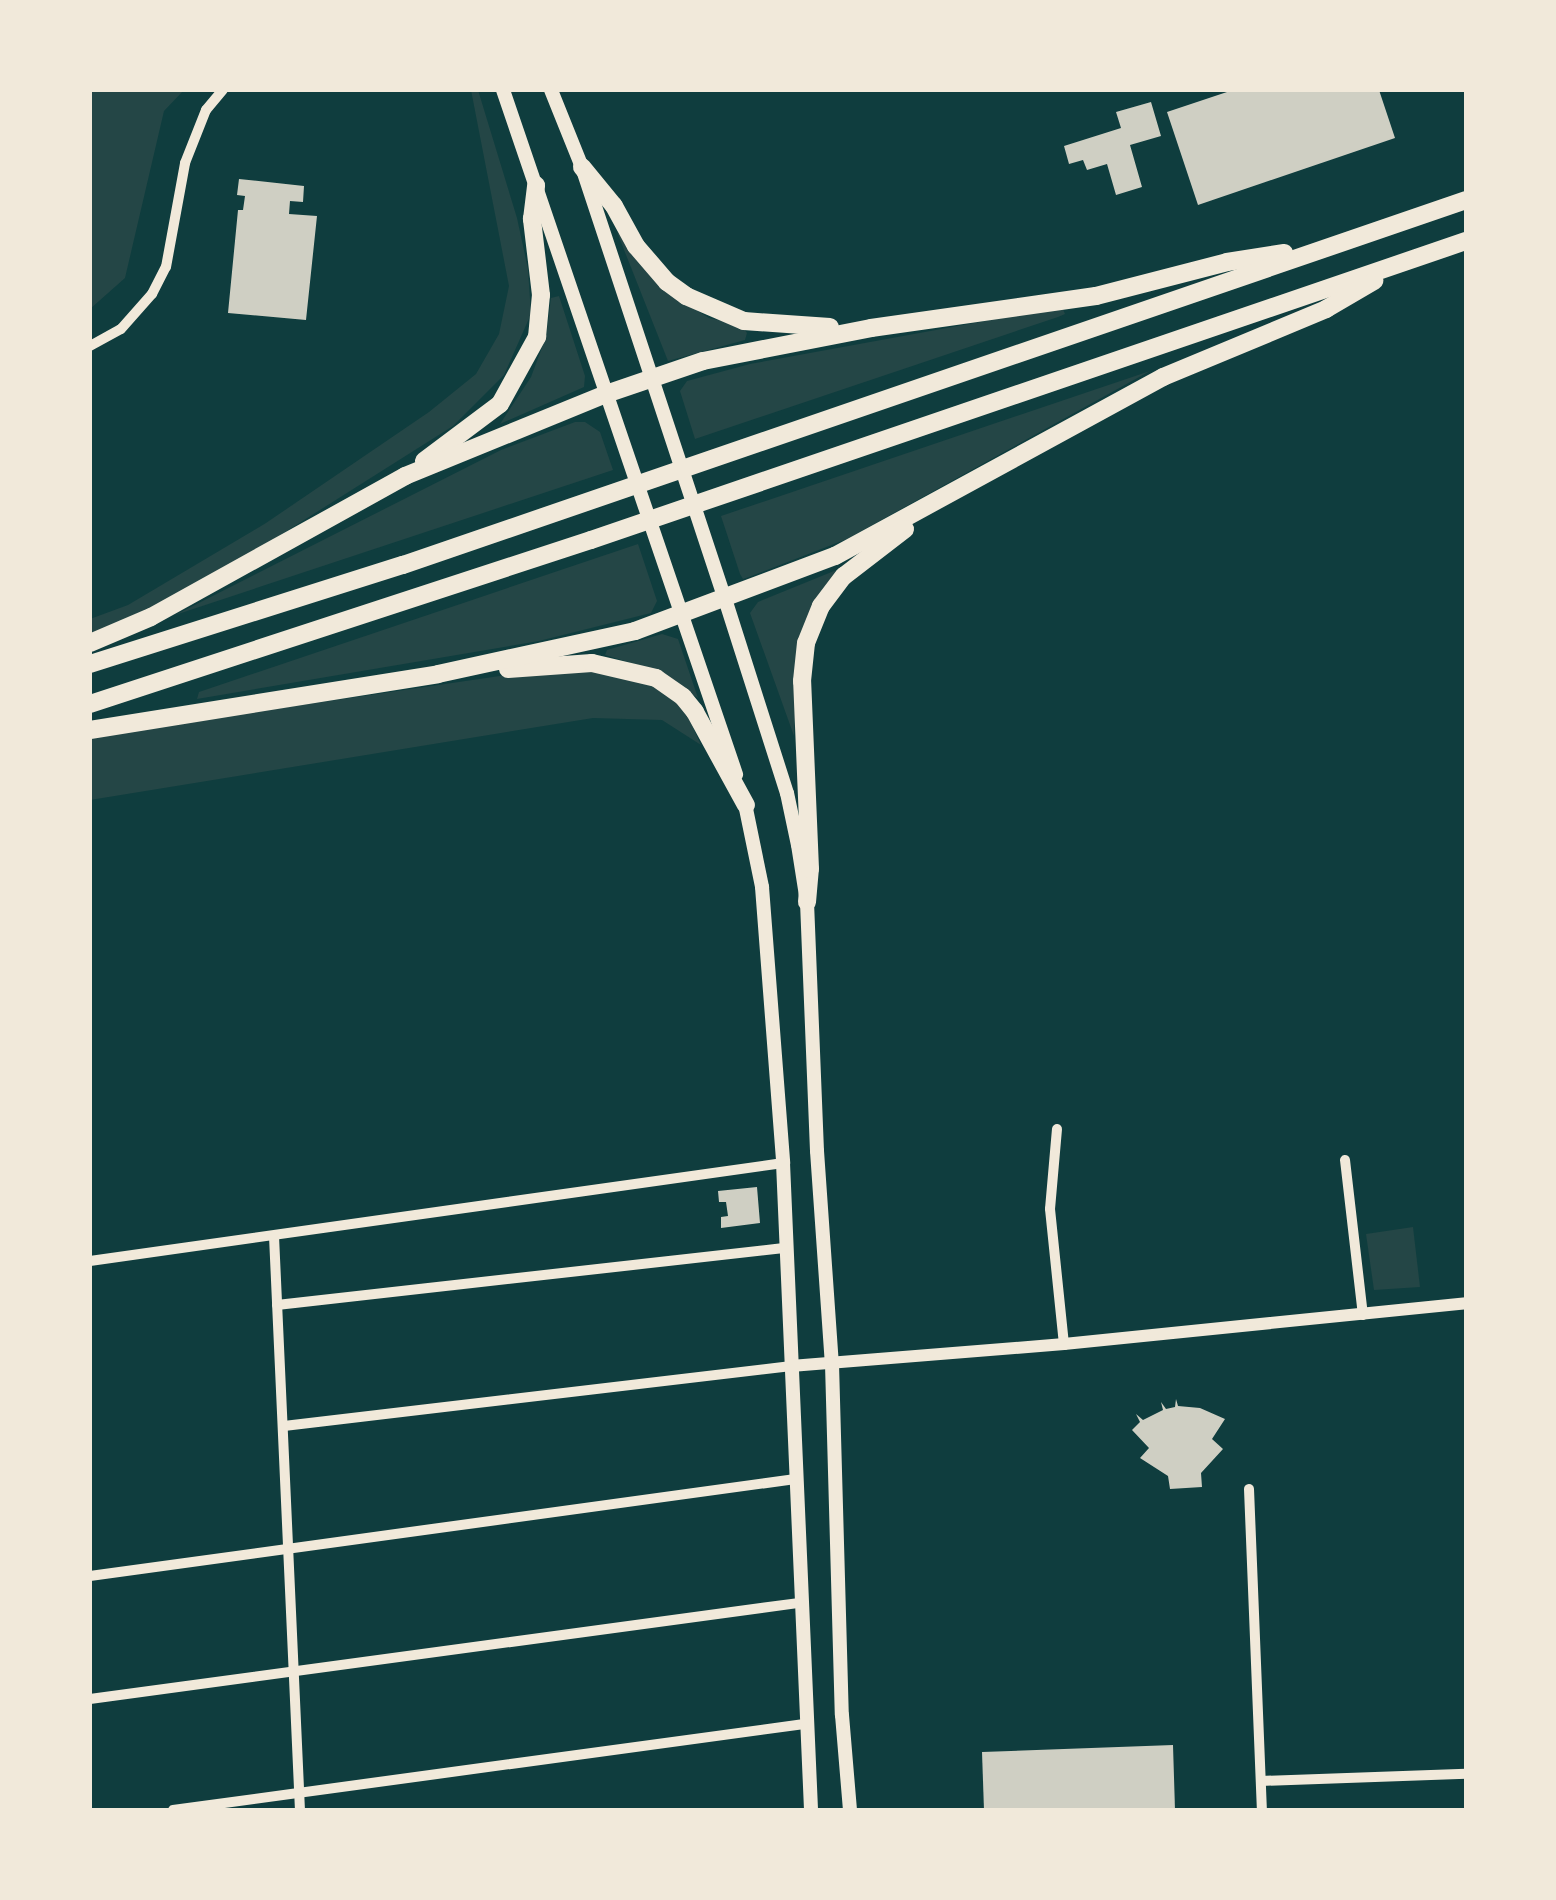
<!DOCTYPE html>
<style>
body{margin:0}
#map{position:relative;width:1556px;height:1900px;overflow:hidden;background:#0f3d3e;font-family:"Alegreya Sans",sans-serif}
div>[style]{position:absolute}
.green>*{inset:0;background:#244646}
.building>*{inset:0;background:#cfcfc3}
.minor>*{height:10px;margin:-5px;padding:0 5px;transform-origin:5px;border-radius:5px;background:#f1e9da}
.tertiary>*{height:12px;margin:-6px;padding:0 6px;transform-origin:6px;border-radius:6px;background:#f1e9da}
.secondary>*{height:14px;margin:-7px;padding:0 7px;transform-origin:7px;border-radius:7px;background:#f1e9da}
.motorway>*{height:18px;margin:-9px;padding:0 9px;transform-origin:9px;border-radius:9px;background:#f1e9da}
span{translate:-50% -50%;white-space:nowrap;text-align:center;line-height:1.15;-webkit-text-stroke:8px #f1e9da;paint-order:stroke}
.frame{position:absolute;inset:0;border:92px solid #f1e9da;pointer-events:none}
</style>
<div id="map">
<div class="green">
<div style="clip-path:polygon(90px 90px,184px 90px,164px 111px,125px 278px,90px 309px)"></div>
<div style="clip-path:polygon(471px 90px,478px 90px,517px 218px,528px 269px,531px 314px,504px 375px,453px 426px,274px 539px,133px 620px,90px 637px,90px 619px,128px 605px,266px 523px,429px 412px,476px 374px,499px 334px,509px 286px)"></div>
<div style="clip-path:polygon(617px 232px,682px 301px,709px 318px,741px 325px,747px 333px,745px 340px,668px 361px)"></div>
<div style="clip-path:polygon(559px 296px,585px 376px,584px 387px,500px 424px,531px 377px,546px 337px,551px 298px)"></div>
<div style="clip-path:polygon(1062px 307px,1065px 314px,1058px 317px,695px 439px,680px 391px,687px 381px,750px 364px)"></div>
<div style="clip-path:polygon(1150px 371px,847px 539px,749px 577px,743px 579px,740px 574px,721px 516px)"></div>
<div style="clip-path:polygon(575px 422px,585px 422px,600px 432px,613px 470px,175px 615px,501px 450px)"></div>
<div style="clip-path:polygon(638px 544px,657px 601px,651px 613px,539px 641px,197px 699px,199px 692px)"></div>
<div style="clip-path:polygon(834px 571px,839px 572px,799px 643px,794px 736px,750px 613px,758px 602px)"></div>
<div style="clip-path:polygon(662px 634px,678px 639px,698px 698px,651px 669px,605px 655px,607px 650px)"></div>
<div style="clip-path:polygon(618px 670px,680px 699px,705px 754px,701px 745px,662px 720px,593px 718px,90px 800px,90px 736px,534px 671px)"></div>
<div style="clip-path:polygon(1413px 1227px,1420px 1287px,1374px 1290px,1366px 1234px)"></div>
</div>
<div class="building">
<div style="clip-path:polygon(1233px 90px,1379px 90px,1395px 138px,1198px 205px,1167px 112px)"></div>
<div style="clip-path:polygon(1151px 102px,1161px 136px,1130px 145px,1142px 187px,1116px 195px,1107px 164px,1087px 170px,1083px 160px,1069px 164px,1064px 146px,1121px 128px,1116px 112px)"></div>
<div style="clip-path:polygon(239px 179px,304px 186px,303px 202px,290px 201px,289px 214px,317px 216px,306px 320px,228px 313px,238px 210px,243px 210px,245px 196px,237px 195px)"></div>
<div style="clip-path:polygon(757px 1187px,760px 1223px,721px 1228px,721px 1217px,728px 1216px,726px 1202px,719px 1202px,718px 1191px)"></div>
<div style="clip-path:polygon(1176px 1399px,1178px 1406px,1200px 1408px,1225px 1419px,1212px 1439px,1223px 1449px,1201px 1473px,1202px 1487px,1170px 1489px,1168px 1476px,1140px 1458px,1149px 1448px,1132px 1430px,1140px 1422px,1136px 1414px,1143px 1420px,1163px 1410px,1161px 1402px,1166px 1409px,1175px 1407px)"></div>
<div style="clip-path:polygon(1173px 1745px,1175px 1810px,984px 1810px,982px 1752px)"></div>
</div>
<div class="minor">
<div style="left:90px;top:346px;width:35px;rotate:-29deg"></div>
<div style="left:121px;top:329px;width:47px;rotate:-48.5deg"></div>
<div style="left:152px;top:294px;width:30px;rotate:-63deg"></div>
<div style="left:166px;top:267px;width:106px;rotate:-79.6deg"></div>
<div style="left:185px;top:163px;width:57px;rotate:-68.4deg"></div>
<div style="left:206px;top:110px;width:26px;rotate:-50deg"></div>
<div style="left:1057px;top:1129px;width:80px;rotate:95deg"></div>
<div style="left:1050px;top:1209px;width:136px;rotate:84.1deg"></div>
<div style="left:1345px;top:1160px;width:156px;rotate:83.4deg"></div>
<div style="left:274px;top:1236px;width:575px;rotate:87.41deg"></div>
<div style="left:90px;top:1261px;width:700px;rotate:-8.05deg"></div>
<div style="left:277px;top:1305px;width:510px;rotate:-6.41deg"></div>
<div style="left:284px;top:1426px;width:511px;rotate:-6.75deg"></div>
<div style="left:1249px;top:1489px;width:321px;rotate:87.7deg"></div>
<div style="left:90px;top:1576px;width:712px;rotate:-7.83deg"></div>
<div style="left:90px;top:1699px;width:714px;rotate:-7.72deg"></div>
<div style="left:1261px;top:1781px;width:205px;rotate:-2deg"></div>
<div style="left:173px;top:1810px;width:637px;rotate:-7.76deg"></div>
</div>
<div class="tertiary">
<div style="left:791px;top:1366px;width:274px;rotate:-4.6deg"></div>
<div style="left:1064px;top:1344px;width:404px;rotate:-5.8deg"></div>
</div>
<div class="secondary">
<div style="left:503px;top:90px;width:723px;rotate:71.19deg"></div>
<div style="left:551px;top:90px;width:83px;rotate:68.1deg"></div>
<div style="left:582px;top:167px;width:455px;rotate:71.7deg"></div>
<div style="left:725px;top:599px;width:204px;rotate:72.3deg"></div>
<div style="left:787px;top:793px;width:53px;rotate:78.1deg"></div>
<div style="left:798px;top:845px;width:58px;rotate:81deg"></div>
<div style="left:807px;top:902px;width:249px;rotate:87.7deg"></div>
<div style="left:817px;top:1151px;width:214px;rotate:86deg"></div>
<div style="left:832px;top:1364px;width:351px;rotate:88.4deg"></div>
<div style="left:842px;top:1715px;width:95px;rotate:85.2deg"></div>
<div style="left:744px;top:799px;width:90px;rotate:78.4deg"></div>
<div style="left:762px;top:887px;width:277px;rotate:85.6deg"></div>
<div style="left:783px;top:1163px;width:648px;rotate:87.52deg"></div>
</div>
<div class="motorway">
<div style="left:582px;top:167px;width:50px;rotate:50.6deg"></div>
<div style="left:614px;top:206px;width:46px;rotate:61.2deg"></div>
<div style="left:636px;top:246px;width:48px;rotate:49.3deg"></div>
<div style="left:667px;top:282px;width:24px;rotate:36deg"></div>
<div style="left:686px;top:296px;width:63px;rotate:23.3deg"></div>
<div style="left:744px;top:321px;width:86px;rotate:4deg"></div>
<div style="left:424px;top:461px;width:95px;rotate:-36.9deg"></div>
<div style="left:500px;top:404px;width:77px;rotate:-61.1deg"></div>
<div style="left:537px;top:337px;width:42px;rotate:-84.6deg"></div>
<div style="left:541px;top:295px;width:77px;rotate:-96.8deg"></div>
<div style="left:532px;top:219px;width:34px;rotate:-83deg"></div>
<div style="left:90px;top:643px;width:66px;rotate:-23.1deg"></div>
<div style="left:151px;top:617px;width:291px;rotate:-29deg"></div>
<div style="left:405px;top:476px;width:217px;rotate:-22.2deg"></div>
<div style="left:606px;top:394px;width:102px;rotate:-18.8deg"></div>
<div style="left:703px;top:361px;width:171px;rotate:-11.1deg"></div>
<div style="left:871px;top:328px;width:227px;rotate:-8.1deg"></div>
<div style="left:1096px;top:296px;width:135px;rotate:-14.5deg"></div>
<div style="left:1227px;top:262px;width:58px;rotate:-9deg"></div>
<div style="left:90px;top:664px;width:328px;rotate:-17.6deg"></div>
<div style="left:403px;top:565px;width:1124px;rotate:-18.95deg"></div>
<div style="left:508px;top:669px;width:84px;rotate:-4.1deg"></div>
<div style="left:592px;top:663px;width:66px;rotate:13.2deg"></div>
<div style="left:656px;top:678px;width:33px;rotate:35deg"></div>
<div style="left:683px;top:697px;width:19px;rotate:51deg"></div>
<div style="left:695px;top:712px;width:106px;rotate:61.3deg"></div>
<div style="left:90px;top:704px;width:527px;rotate:-18.13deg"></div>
<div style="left:591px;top:540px;width:925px;rotate:-18.87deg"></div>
<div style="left:90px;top:730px;width:352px;rotate:-9.1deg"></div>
<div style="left:438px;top:674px;width:202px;rotate:-12.3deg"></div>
<div style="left:635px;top:631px;width:214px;rotate:-20.6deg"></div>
<div style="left:835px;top:556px;width:374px;rotate:-28.6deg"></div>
<div style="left:1163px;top:377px;width:177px;rotate:-22.6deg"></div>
<div style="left:1326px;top:309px;width:56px;rotate:-30.3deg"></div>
<div style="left:807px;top:902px;width:33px;rotate:-85deg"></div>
<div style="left:810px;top:869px;width:188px;rotate:-92.4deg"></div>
<div style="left:802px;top:681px;width:38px;rotate:-84deg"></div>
<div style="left:806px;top:643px;width:40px;rotate:-68deg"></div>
<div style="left:821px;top:606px;width:38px;rotate:-53deg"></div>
<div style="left:844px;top:576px;width:77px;rotate:-37.6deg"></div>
</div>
<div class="frame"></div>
</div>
